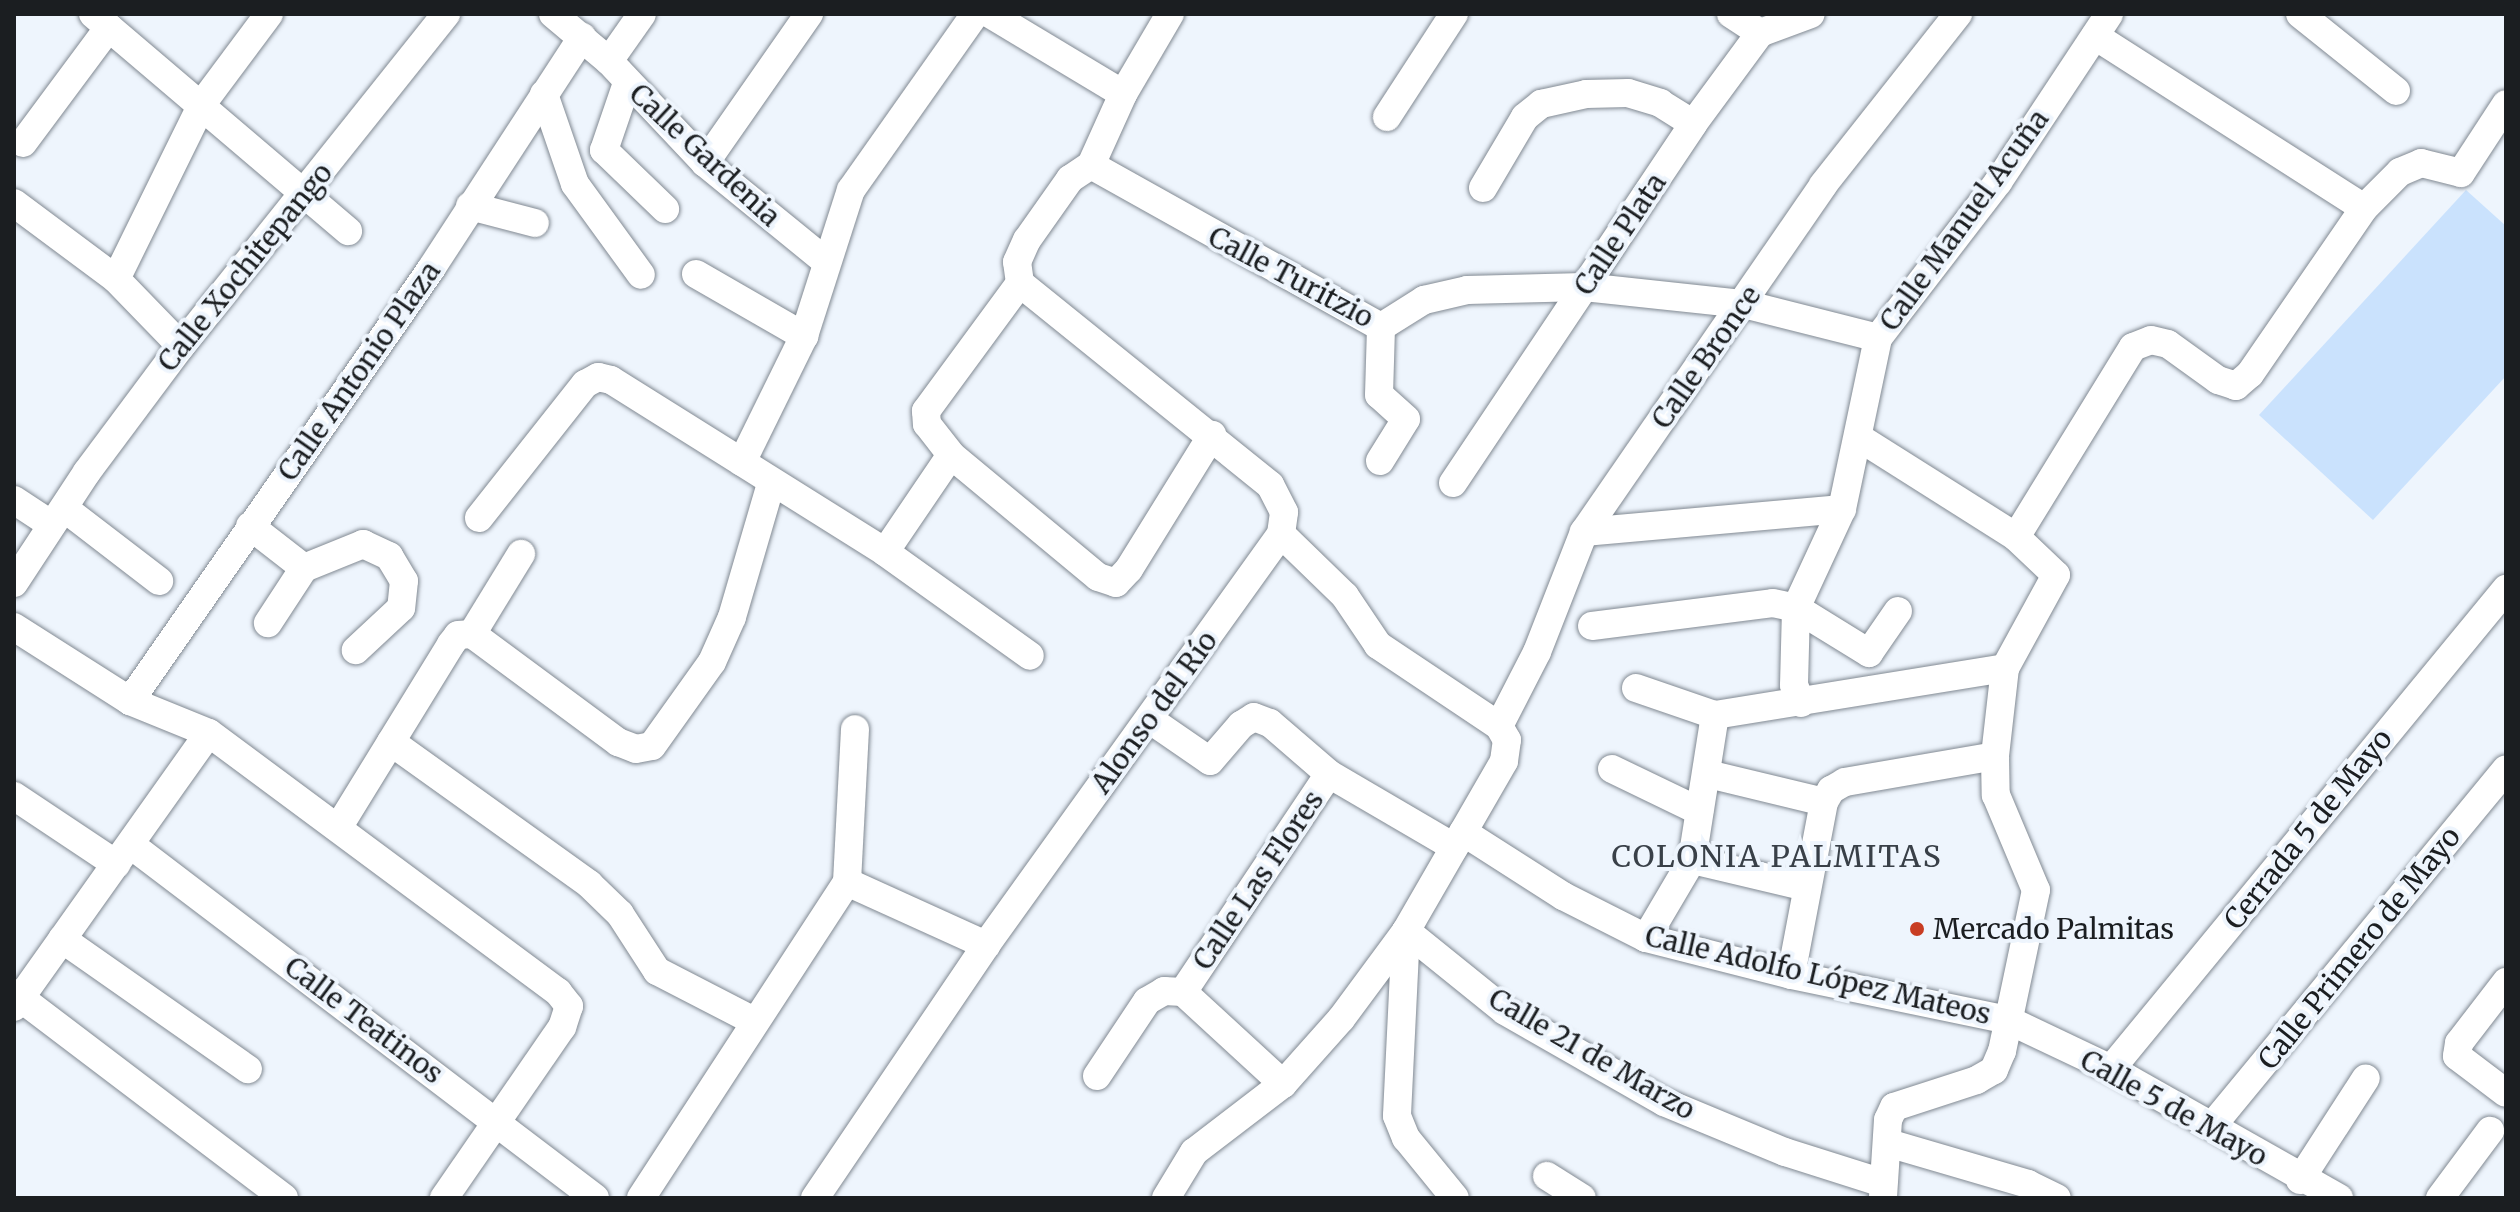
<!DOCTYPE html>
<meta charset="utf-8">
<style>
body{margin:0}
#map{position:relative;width:2520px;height:1212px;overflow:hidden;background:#eef5fd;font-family:Merriweather,serif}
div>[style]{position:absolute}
.green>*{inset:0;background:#cae2fd}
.roads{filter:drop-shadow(0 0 2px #818992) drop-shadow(0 0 2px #818992)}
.minor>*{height:28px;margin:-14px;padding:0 14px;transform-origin:14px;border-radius:14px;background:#fff}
.dots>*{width:22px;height:22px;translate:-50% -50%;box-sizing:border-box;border:4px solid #eef5fd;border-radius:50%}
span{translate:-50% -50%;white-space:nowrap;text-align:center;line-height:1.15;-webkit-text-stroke:8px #eef5fd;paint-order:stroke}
.street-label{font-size:28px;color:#1b1e21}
.poi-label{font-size:28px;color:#1b1e21}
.left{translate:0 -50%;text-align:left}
.neighbourhood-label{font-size:30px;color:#394048;letter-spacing:2px}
.frame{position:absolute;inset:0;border:16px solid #1b1e21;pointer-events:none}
</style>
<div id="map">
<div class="green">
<div style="clip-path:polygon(2466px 190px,2506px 226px,2506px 376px,2373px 520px,2259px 415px)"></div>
</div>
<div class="roads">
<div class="minor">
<div style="left:93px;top:14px;width:335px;rotate:40.4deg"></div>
<div style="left:553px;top:14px;width:73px;rotate:40deg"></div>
<div style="left:609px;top:61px;width:140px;rotate:46.7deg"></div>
<div style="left:705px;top:163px;width:155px;rotate:39.2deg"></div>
<div style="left:990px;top:14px;width:155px;rotate:31deg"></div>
<div style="left:1731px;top:14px;width:35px;rotate:33deg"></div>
<div style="left:2300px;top:14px;width:123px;rotate:38.7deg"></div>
<div style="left:2095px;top:36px;width:319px;rotate:32.6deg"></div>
<div style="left:609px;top:61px;width:57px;rotate:-54.9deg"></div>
<div style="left:627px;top:83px;width:71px;rotate:108.9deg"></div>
<div style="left:604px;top:150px;width:85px;rotate:44deg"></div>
<div style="left:544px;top:94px;width:95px;rotate:71deg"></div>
<div style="left:575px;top:184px;width:112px;rotate:54deg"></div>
<div style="left:1387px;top:117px;width:123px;rotate:-57deg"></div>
<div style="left:23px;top:143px;width:144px;rotate:-53.4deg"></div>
<div style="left:705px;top:163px;width:182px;rotate:-55.1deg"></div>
<div style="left:1091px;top:165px;width:332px;rotate:29.2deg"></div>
<div style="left:1483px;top:188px;width:82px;rotate:-59.4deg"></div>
<div style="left:1525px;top:117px;width:21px;rotate:-39deg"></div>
<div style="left:1541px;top:104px;width:46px;rotate:-12.5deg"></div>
<div style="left:1586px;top:94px;width:42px;rotate:-1.4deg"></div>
<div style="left:1628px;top:93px;width:34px;rotate:17deg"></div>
<div style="left:1660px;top:103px;width:39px;rotate:32deg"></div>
<div style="left:14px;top:203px;width:127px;rotate:36.7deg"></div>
<div style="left:116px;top:279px;width:93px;rotate:45.9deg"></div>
<div style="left:470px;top:206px;width:67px;rotate:14.7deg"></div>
<div style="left:696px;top:274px;width:125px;rotate:29.9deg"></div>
<div style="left:116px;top:279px;width:195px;rotate:-63.8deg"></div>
<div style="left:202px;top:104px;width:112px;rotate:-53.3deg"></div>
<div style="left:1020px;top:283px;width:159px;rotate:126.3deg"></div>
<div style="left:926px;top:411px;width:13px;rotate:86deg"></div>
<div style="left:927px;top:424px;width:39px;rotate:52deg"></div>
<div style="left:951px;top:455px;width:191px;rotate:39.7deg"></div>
<div style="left:1098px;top:577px;width:19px;rotate:18deg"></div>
<div style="left:1116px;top:583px;width:19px;rotate:-47deg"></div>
<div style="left:1129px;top:569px;width:158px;rotate:-58.2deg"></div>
<div style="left:1020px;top:283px;width:21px;rotate:-98deg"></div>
<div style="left:1017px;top:262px;width:24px;rotate:-66deg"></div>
<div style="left:1027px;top:240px;width:75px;rotate:-54.8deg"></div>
<div style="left:1070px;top:179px;width:25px;rotate:-34deg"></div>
<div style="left:1091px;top:165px;width:78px;rotate:-65.7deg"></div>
<div style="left:1123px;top:94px;width:93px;rotate:-59.6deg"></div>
<div style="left:1381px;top:327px;width:51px;rotate:-32.1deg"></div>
<div style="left:1424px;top:300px;width:44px;rotate:-13.1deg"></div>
<div style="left:1467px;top:290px;width:117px;rotate:-1.5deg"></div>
<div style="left:1584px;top:287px;width:161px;rotate:6.1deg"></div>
<div style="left:1744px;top:304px;width:138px;rotate:14.2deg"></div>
<div style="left:1858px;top:437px;width:187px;rotate:32.3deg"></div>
<div style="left:2016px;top:537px;width:55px;rotate:43.5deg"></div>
<div style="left:2056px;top:575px;width:106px;rotate:118.7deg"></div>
<div style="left:2005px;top:668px;width:89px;rotate:96.5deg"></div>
<div style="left:1995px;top:756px;width:39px;rotate:89deg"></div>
<div style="left:1996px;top:795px;width:103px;rotate:67.2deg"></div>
<div style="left:2036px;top:890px;width:165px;rotate:101.9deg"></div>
<div style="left:2002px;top:1051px;width:21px;rotate:113deg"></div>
<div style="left:1994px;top:1070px;width:20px;rotate:150deg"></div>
<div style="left:1977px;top:1080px;width:87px;rotate:162deg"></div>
<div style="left:1894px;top:1107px;width:14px;rotate:115deg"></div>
<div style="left:1888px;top:1120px;width:78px;rotate:93.7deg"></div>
<div style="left:1380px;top:461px;width:49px;rotate:-58.2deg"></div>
<div style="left:1406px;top:419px;width:36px;rotate:-138deg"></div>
<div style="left:1379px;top:395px;width:68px;rotate:-88.3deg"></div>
<div style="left:742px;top:462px;width:140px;rotate:-63.8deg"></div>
<div style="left:804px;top:336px;width:153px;rotate:-72.2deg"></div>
<div style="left:851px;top:190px;width:215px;rotate:-54.8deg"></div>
<div style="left:1453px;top:483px;width:432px;rotate:-56.2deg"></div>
<div style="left:1693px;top:124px;width:113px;rotate:-53.6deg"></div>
<div style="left:1760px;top:33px;width:54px;rotate:-20.4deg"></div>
<div style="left:14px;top:500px;width:45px;rotate:33.3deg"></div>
<div style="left:64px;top:508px;width:120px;rotate:37.5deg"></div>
<div style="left:479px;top:518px;width:171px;rotate:-51.7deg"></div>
<div style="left:585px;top:384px;width:15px;rotate:-28deg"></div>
<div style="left:598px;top:377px;width:13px;rotate:13deg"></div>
<div style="left:611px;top:380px;width:324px;rotate:32.1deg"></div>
<div style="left:885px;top:552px;width:178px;rotate:35.6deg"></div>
<div style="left:250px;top:526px;width:68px;rotate:37.9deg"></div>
<div style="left:304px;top:568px;width:66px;rotate:123.2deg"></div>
<div style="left:1584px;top:532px;width:259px;rotate:-5.1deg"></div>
<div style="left:2016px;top:537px;width:223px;rotate:-58.4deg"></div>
<div style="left:2133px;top:347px;width:19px;rotate:-21deg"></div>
<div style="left:2151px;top:340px;width:17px;rotate:13deg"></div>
<div style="left:2168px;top:344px;width:62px;rotate:35.8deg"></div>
<div style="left:2218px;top:380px;width:19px;rotate:18deg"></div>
<div style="left:2236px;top:386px;width:18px;rotate:-41deg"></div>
<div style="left:2250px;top:374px;width:201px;rotate:-55.5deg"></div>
<div style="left:2364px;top:208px;width:51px;rotate:-45deg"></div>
<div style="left:2400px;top:172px;width:23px;rotate:-23deg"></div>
<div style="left:2421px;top:163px;width:41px;rotate:14deg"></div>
<div style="left:2461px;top:173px;width:82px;rotate:-56.9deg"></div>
<div style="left:885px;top:552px;width:117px;rotate:-55.8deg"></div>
<div style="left:304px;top:568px;width:64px;rotate:-22.1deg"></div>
<div style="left:363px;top:544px;width:29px;rotate:25deg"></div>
<div style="left:389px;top:556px;width:29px;rotate:59deg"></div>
<div style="left:404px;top:581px;width:27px;rotate:96deg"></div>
<div style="left:401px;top:608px;width:62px;rotate:137deg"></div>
<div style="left:14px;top:583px;width:133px;rotate:-56.7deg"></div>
<div style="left:87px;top:472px;width:157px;rotate:-53.3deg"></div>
<div style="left:181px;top:346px;width:425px;rotate:-51.4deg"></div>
<div style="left:1592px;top:626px;width:182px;rotate:-7.2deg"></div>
<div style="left:1773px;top:603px;width:24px;rotate:12deg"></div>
<div style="left:1796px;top:608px;width:86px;rotate:31.7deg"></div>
<div style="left:1869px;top:653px;width:51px;rotate:-55.4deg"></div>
<div style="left:14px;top:627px;width:138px;rotate:32.5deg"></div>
<div style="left:130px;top:701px;width:85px;rotate:22.1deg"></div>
<div style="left:209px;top:733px;width:435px;rotate:36.6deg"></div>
<div style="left:558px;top:992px;width:18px;rotate:52deg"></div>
<div style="left:569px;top:1006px;width:22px;rotate:108deg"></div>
<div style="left:562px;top:1027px;width:208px;rotate:124.6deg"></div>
<div style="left:472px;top:634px;width:182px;rotate:36.5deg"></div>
<div style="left:618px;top:742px;width:19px;rotate:21deg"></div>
<div style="left:636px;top:749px;width:16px;rotate:-11deg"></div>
<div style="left:652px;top:746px;width:103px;rotate:-54.5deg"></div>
<div style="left:712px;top:662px;width:49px;rotate:-66deg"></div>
<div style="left:732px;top:617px;width:139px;rotate:-73.7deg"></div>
<div style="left:1636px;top:688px;width:83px;rotate:18.9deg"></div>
<div style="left:1715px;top:715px;width:294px;rotate:-9.2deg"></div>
<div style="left:130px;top:701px;width:527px;rotate:-55.13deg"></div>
<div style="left:431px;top:269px;width:277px;rotate:-56.9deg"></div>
<div style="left:1801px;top:703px;width:19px;rotate:-111deg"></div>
<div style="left:1794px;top:685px;width:77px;rotate:-88.5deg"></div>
<div style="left:1796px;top:608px;width:109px;rotate:-65.1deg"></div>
<div style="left:1842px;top:509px;width:175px;rotate:-78.1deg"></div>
<div style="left:1878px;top:338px;width:197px;rotate:-52.4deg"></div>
<div style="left:1998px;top:182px;width:201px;rotate:-56.5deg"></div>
<div style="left:1149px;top:719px;width:74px;rotate:34.5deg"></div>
<div style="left:1210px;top:761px;width:48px;rotate:-49.3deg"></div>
<div style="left:1241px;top:725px;width:15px;rotate:-32deg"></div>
<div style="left:1254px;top:717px;width:17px;rotate:21deg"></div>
<div style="left:1270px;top:723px;width:78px;rotate:40.8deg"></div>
<div style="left:1329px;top:774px;width:145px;rotate:30.3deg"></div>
<div style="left:1499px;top:726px;width:83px;rotate:-62.8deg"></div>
<div style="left:1537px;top:652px;width:129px;rotate:-68.6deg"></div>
<div style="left:1584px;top:532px;width:421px;rotate:-55.4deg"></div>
<div style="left:1823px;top:185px;width:218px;rotate:-51.7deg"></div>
<div style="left:391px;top:742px;width:244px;rotate:35.6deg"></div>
<div style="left:589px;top:884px;width:43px;rotate:44.1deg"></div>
<div style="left:620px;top:914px;width:68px;rotate:57deg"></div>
<div style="left:657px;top:971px;width:109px;rotate:27.3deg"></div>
<div style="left:1612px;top:769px;width:97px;rotate:25.8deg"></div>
<div style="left:1708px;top:774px;width:119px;rotate:13.6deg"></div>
<div style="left:14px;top:796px;width:123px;rotate:33.7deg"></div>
<div style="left:338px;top:828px;width:216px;rotate:-58.4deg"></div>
<div style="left:451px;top:644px;width:11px;rotate:-52deg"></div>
<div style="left:458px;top:635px;width:14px;rotate:-4deg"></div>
<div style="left:472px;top:634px;width:94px;rotate:-58.5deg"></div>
<div style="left:1463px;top:832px;width:119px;rotate:32.6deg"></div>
<div style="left:1563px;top:896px;width:93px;rotate:26.8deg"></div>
<div style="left:1646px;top:938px;width:150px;rotate:14.3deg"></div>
<div style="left:1791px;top:975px;width:222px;rotate:11.7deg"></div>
<div style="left:2008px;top:1020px;width:114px;rotate:25.4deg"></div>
<div style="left:2111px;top:1069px;width:262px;rotate:29.5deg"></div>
<div style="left:131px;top:845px;width:583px;rotate:37.26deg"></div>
<div style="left:1692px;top:860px;width:117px;rotate:13.3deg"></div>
<div style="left:847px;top:882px;width:153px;rotate:24.4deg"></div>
<div style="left:1406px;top:931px;width:127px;rotate:38.9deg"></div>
<div style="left:1505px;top:1011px;width:183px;rotate:29.8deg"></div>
<div style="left:1664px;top:1102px;width:131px;rotate:22.5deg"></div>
<div style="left:1785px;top:1152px;width:103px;rotate:17.6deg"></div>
<div style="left:1406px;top:931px;width:185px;rotate:92.8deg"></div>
<div style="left:1397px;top:1116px;width:24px;rotate:68deg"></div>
<div style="left:1406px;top:1138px;width:77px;rotate:50.8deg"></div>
<div style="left:1646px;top:938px;width:91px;rotate:-59.5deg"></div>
<div style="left:1692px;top:860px;width:147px;rotate:-81deg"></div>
<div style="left:62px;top:939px;width:227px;rotate:35deg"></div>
<div style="left:1791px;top:975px;width:176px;rotate:-79.2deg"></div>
<div style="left:1824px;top:802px;width:14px;rotate:-60deg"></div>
<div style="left:1831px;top:790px;width:16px;rotate:-30deg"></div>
<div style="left:1845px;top:782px;width:152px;rotate:-9.8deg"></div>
<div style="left:2506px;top:982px;width:77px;rotate:127.6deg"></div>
<div style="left:2459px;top:1043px;width:13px;rotate:99deg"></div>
<div style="left:2457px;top:1056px;width:61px;rotate:37.1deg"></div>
<div style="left:1183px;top:992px;width:262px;rotate:-56.2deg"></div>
<div style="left:1183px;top:992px;width:136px;rotate:42.6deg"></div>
<div style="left:14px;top:993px;width:339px;rotate:37.2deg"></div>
<div style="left:14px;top:1007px;width:336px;rotate:-54.6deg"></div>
<div style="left:2111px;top:1069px;width:622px;rotate:-50.55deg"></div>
<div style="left:1097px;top:1076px;width:90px;rotate:-56.3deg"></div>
<div style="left:1147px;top:1001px;width:20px;rotate:-30deg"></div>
<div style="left:1164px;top:991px;width:19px;rotate:3deg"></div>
<div style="left:2212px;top:1126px;width:462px;rotate:-50.5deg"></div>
<div style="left:1888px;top:1143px;width:146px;rotate:16.3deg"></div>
<div style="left:2028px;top:1184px;width:32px;rotate:26deg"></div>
<div style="left:1547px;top:1176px;width:41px;rotate:32.2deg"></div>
<div style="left:2300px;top:1180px;width:121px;rotate:-57.1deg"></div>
<div style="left:641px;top:1198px;width:377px;rotate:-56.9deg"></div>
<div style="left:847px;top:882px;width:153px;rotate:-87deg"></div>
<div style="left:815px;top:1198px;width:305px;rotate:-55.9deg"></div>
<div style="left:986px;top:945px;width:506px;rotate:-54.33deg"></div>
<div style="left:1281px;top:534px;width:22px;rotate:-82deg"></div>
<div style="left:1284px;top:512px;width:30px;rotate:-117deg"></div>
<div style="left:1270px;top:485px;width:321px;rotate:-141.1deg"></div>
<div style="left:1166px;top:1198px;width:54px;rotate:-58.7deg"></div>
<div style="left:1194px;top:1152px;width:112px;rotate:-37.4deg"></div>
<div style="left:1283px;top:1084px;width:87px;rotate:-48.3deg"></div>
<div style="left:1341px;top:1019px;width:109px;rotate:-53.5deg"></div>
<div style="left:1406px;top:931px;width:196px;rotate:-60deg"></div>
<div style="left:1504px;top:761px;width:21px;rotate:-82deg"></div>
<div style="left:1507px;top:740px;width:16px;rotate:-120deg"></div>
<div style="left:1499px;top:726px;width:146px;rotate:-146.2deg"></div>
<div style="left:1378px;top:645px;width:59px;rotate:-124deg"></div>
<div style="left:1345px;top:596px;width:89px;rotate:-135.9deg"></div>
<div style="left:2440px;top:1198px;width:84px;rotate:-53.3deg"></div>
</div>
</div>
<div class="dots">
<div style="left:1917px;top:929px;background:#c83d23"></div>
</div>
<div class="street-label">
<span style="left:705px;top:155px;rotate:43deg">Calle Gardenia</span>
<span style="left:1964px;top:220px;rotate:-54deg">Calle Manuel Acuña</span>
<span style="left:1620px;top:234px;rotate:-56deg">Calle Plata</span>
<span style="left:245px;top:267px;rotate:-51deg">Calle Xochitepango</span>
<span style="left:1291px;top:277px;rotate:28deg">Calle Turitzio</span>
<span style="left:1706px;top:357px;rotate:-55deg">Calle Bronce</span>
<span style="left:359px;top:371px;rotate:-55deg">Calle Antonio Plaza</span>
<span style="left:1154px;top:712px;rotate:-54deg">Alonso del Río</span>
<span style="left:2308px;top:829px;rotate:-51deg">Cerrada 5 de Mayo</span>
<span style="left:1258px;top:880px;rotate:-56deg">Calle Las Flores</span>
<span style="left:2359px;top:948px;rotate:-51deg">Calle Primero de Mayo</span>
<span style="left:1818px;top:975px;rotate:13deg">Calle Adolfo López Mateos</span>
<span style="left:364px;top:1020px;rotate:37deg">Calle Teatinos</span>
<span style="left:1592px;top:1054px;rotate:30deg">Calle 21 de Marzo</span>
<span style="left:2174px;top:1108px;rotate:29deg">Calle 5 de Mayo</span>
</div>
<div class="poi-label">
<span class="left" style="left:1933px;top:929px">Mercado Palmitas</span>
</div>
<div class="neighbourhood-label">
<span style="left:1777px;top:856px">COLONIA PALMITAS</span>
</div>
<div class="frame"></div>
</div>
